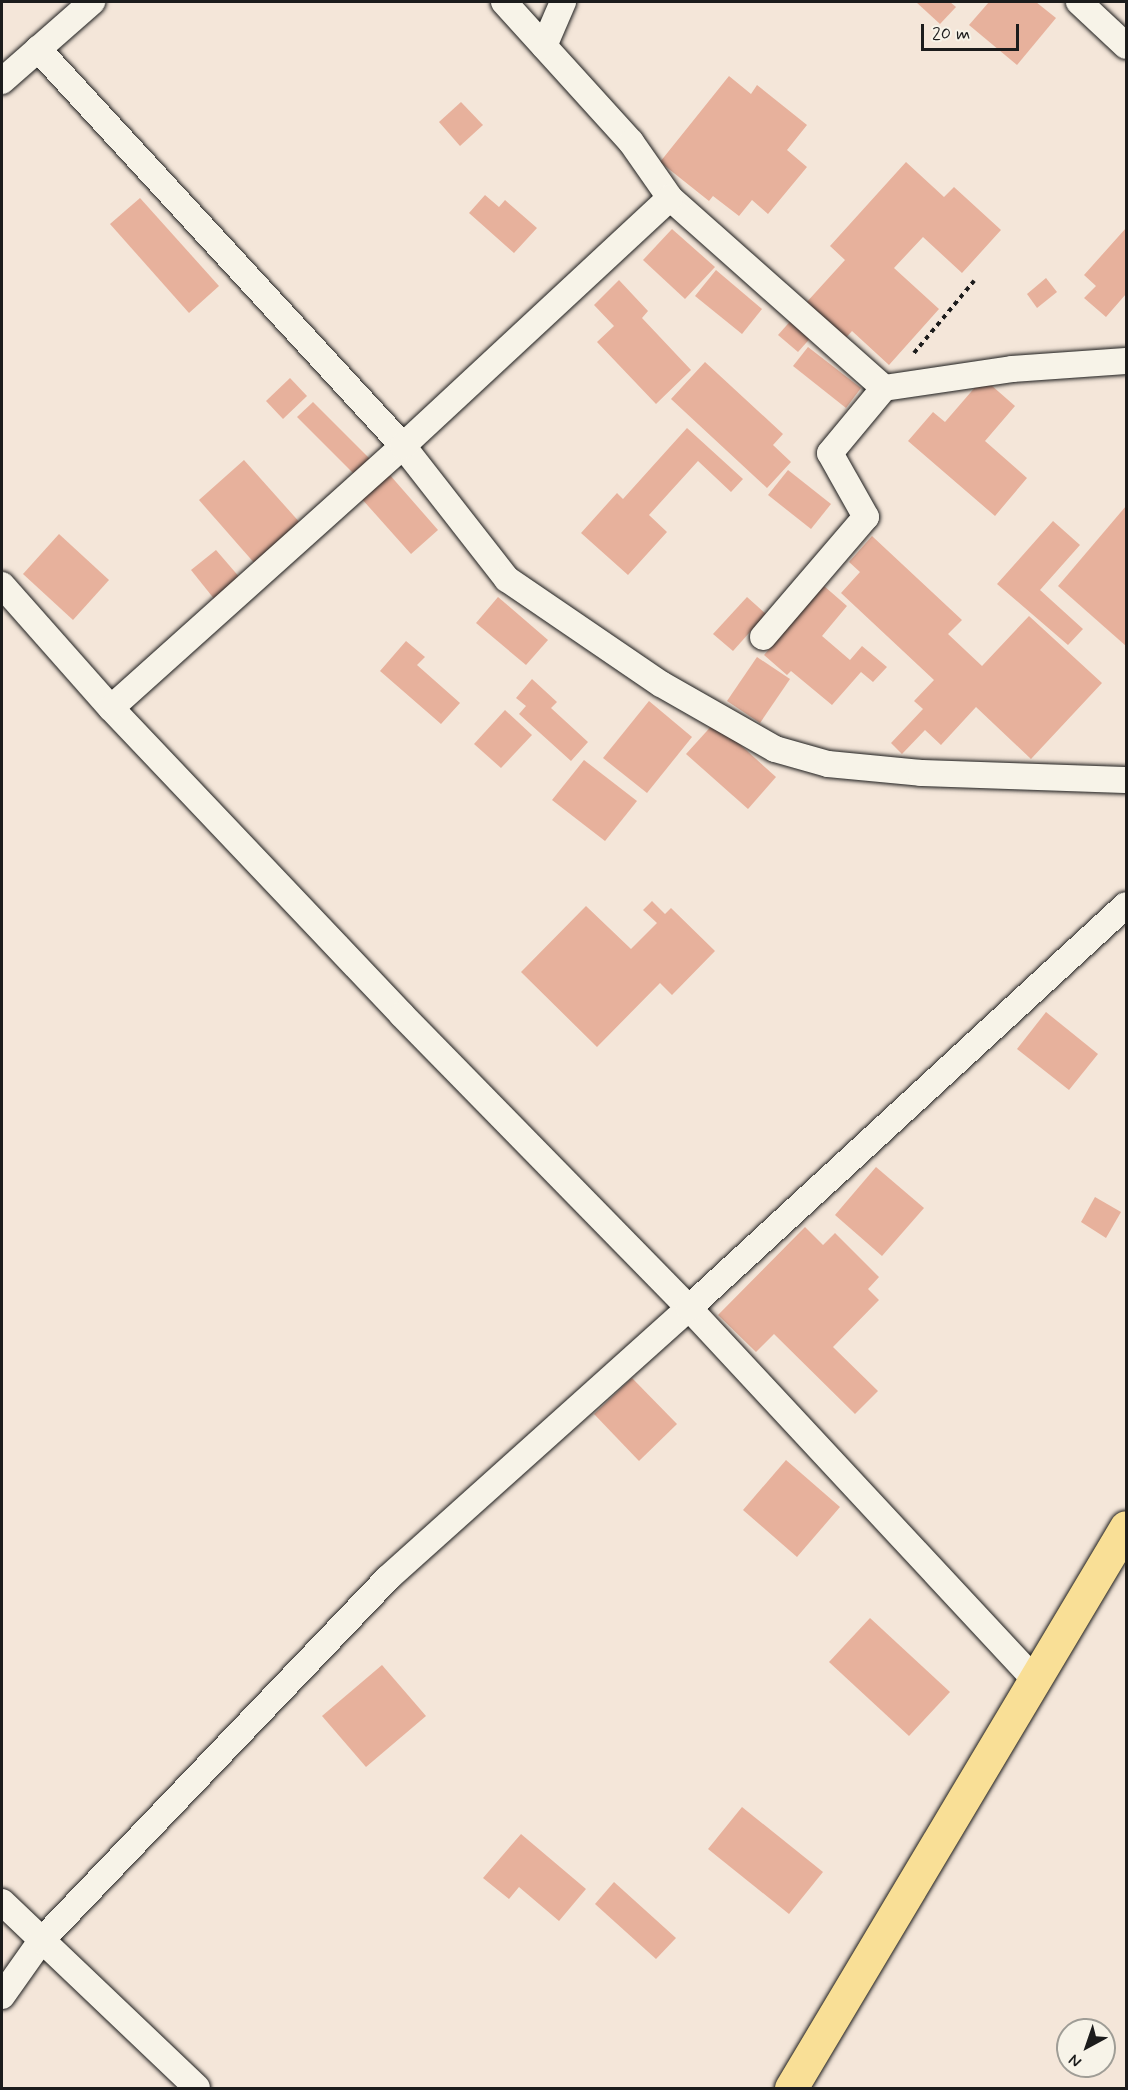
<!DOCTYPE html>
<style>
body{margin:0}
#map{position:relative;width:1128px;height:2090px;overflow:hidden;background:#f4e6d9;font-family:Mynerve,sans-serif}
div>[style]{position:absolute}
.building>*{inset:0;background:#e7b19c}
.path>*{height:4px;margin-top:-2px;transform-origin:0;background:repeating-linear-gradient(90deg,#1c1c1c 0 4.5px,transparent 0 9px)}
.roads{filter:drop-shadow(0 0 2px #1c1c1c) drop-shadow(0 0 2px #1c1c1c)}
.street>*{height:26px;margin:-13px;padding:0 13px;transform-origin:13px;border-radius:13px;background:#f7f3e8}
.primary>*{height:33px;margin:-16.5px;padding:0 16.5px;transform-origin:16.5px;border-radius:16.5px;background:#f9df96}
span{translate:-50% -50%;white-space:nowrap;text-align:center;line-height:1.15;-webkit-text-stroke:5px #f7f3e8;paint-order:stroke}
.frame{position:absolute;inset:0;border:3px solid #1c1c1c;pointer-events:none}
.north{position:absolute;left:1056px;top:2018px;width:60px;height:60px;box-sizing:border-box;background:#f7f3e8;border:2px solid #9f9d96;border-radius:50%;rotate:220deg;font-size:16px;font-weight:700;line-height:24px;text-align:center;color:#1c1c1c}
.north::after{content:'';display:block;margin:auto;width:21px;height:27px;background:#1c1c1c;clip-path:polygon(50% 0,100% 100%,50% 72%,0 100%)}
.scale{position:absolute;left:921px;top:24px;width:98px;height:27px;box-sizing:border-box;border:3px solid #1c1c1c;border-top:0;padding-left:8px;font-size:18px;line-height:21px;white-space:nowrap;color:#1c1c1c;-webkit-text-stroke:4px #f7f3e8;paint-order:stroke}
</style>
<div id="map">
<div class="building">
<div style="clip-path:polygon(916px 2px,950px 2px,956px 7px,940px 24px)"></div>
<div style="clip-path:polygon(989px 2px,1036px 2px,1056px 18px,1017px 65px,969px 25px)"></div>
<div style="clip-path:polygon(729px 76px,751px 94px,757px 85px,807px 125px,787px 150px,807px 167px,768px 214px,752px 200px,739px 216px,713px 196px,709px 201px,660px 162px)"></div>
<div style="clip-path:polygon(461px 102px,483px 125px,460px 146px,439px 122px)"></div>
<div style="clip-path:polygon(906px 162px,944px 197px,954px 187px,1001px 230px,962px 273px,923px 237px,894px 268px,939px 309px,889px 365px,852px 331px,844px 340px,805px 304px,845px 260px,830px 246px)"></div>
<div style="clip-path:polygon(485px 195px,499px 207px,505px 200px,537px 228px,514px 253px,469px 213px)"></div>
<div style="clip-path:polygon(140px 198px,219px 286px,189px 313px,110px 224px)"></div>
<div style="clip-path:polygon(1126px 228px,1126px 294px,1106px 317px,1084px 298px,1096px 286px,1084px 275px)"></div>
<div style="clip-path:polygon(672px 229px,715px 267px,685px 299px,643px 260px)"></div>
<div style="clip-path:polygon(716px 270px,762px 309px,742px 334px,695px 296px)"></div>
<div style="clip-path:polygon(1046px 278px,1057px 292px,1037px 308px,1027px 294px)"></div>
<div style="clip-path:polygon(619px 280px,648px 311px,642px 318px,691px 370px,656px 404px,597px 342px,614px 326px,594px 305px)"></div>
<div style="clip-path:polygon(794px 317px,814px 334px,798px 352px,778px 335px)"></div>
<div style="clip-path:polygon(808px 347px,861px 388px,846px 408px,793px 366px)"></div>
<div style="clip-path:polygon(705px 362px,783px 434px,773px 445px,791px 462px,767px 488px,671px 399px)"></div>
<div style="clip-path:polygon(290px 378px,307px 396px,283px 419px,266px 401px)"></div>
<div style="clip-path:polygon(983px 378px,1015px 406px,985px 441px,1027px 478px,995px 516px,908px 441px,933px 412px,945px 422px)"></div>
<div style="clip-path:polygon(313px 402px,370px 459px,355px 475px,297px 417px)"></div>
<div style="clip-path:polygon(687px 428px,743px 479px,731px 492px,698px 461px,649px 515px,667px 532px,628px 575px,581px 533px,617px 493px,623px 499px)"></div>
<div style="clip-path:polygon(244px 460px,302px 525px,256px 565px,199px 500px)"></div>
<div style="clip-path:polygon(788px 470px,831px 504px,811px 529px,768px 495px)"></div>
<div style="clip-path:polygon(389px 474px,438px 530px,411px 554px,361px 498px)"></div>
<div style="clip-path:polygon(1126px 506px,1126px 646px,1058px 586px)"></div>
<div style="clip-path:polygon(1053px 521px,1080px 545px,1040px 590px,1083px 629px,1068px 645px,997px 584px)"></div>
<div style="clip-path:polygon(59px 534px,109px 580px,73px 620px,23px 574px)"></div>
<div style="clip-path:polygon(872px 536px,962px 620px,948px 634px,982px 666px,1029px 616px,1102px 683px,1031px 759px,976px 707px,941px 745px,925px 730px,902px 754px,891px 743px,923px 709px,914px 701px,934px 680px,841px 593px,860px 572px,849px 562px)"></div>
<div style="clip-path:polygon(216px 550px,241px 579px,215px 600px,191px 570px)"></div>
<div style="clip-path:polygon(824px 586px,847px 606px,822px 636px,850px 660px,862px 646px,887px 667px,873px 682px,861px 672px,832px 705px,791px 671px,787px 675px,764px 655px)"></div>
<div style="clip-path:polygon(498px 597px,548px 640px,526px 665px,476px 623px)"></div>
<div style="clip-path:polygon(747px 597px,766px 614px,733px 651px,713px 634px)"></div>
<div style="clip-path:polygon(406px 641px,425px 657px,417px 665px,460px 703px,441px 724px,380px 671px)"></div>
<div style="clip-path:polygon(757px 657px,790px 679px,760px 723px,727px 701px)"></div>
<div style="clip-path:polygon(532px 679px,557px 702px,551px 708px,588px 742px,571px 761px,519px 714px,526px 706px,516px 698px)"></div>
<div style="clip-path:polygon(649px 701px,692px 737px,647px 793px,603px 758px)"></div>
<div style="clip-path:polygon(505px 710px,532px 735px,501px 768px,474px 744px)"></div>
<div style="clip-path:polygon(715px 722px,776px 777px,748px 809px,686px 754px)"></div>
<div style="clip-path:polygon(584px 760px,637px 801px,605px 841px,552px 800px)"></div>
<div style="clip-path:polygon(652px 901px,665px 914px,671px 908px,715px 951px,672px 995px,660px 983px,597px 1047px,521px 972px,586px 906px,631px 949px,657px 923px,643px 910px)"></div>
<div style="clip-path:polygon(1046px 1012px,1098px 1054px,1069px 1090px,1017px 1049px)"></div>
<div style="clip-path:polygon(876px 1167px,924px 1208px,882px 1256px,835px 1215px)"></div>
<div style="clip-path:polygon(1095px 1197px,1121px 1212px,1106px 1238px,1081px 1222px)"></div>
<div style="clip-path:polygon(805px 1227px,823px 1245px,835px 1233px,879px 1277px,868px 1289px,879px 1300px,833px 1347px,878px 1391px,855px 1414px,774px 1334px,756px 1352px,718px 1315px)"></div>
<div style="clip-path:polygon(632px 1378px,677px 1424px,639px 1461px,594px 1414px)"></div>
<div style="clip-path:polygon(786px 1460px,840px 1507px,797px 1557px,743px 1510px)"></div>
<div style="clip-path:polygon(870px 1618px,950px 1692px,909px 1736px,829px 1662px)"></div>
<div style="clip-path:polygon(382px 1665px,426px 1716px,366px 1767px,322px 1716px)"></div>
<div style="clip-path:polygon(742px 1807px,823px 1872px,789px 1914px,708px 1849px)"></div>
<div style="clip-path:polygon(521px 1834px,586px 1889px,559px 1921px,519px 1887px,509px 1899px,483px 1878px)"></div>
<div style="clip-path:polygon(614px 1882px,676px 1938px,656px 1959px,595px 1904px)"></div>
</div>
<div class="path">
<div style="left:914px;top:353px;width:94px;rotate:-50.2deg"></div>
</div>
<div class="roads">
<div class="street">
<div style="left:504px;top:2px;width:189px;rotate:47.8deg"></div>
<div style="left:631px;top:142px;width:68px;rotate:55.1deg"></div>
<div style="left:670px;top:198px;width:286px;rotate:41.6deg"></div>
<div style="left:884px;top:388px;width:129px;rotate:-8.4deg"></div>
<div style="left:1012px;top:369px;width:114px;rotate:-4deg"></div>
<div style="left:1079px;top:2px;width:64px;rotate:43.1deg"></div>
<div style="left:544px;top:46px;width:48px;rotate:-66.6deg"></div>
<div style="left:38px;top:49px;width:539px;rotate:47.4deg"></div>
<div style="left:403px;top:446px;width:169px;rotate:52deg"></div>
<div style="left:507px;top:579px;width:186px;rotate:34.3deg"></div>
<div style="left:661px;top:684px;width:131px;rotate:29.7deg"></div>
<div style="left:775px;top:749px;width:55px;rotate:15.8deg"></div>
<div style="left:828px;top:764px;width:93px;rotate:5.5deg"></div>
<div style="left:921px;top:773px;width:205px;rotate:2deg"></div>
<div style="left:2px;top:81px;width:120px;rotate:-41.3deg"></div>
<div style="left:2px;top:585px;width:164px;rotate:48.5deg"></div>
<div style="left:111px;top:708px;width:423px;rotate:46.5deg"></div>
<div style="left:402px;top:1015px;width:410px;rotate:45.6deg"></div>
<div style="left:689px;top:1308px;width:508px;rotate:47.07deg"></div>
<div style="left:763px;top:637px;width:158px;rotate:-49.4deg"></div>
<div style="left:866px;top:517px;width:73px;rotate:-119.4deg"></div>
<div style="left:830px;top:453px;width:85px;rotate:-50.3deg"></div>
<div style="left:111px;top:708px;width:392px;rotate:-41.9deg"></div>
<div style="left:403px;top:446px;width:364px;rotate:-42.9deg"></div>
<div style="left:2px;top:1902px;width:269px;rotate:43.6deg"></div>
<div style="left:2px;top:1996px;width:67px;rotate:-54.7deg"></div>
<div style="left:41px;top:1941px;width:502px;rotate:-46.29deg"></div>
<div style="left:388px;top:1578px;width:404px;rotate:-41.9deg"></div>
<div style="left:689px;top:1308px;width:594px;rotate:-42.68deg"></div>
</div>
<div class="primary">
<div style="left:791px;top:2088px;width:653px;rotate:-59.16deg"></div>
</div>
</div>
<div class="frame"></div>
<div class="north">N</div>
<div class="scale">20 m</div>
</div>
